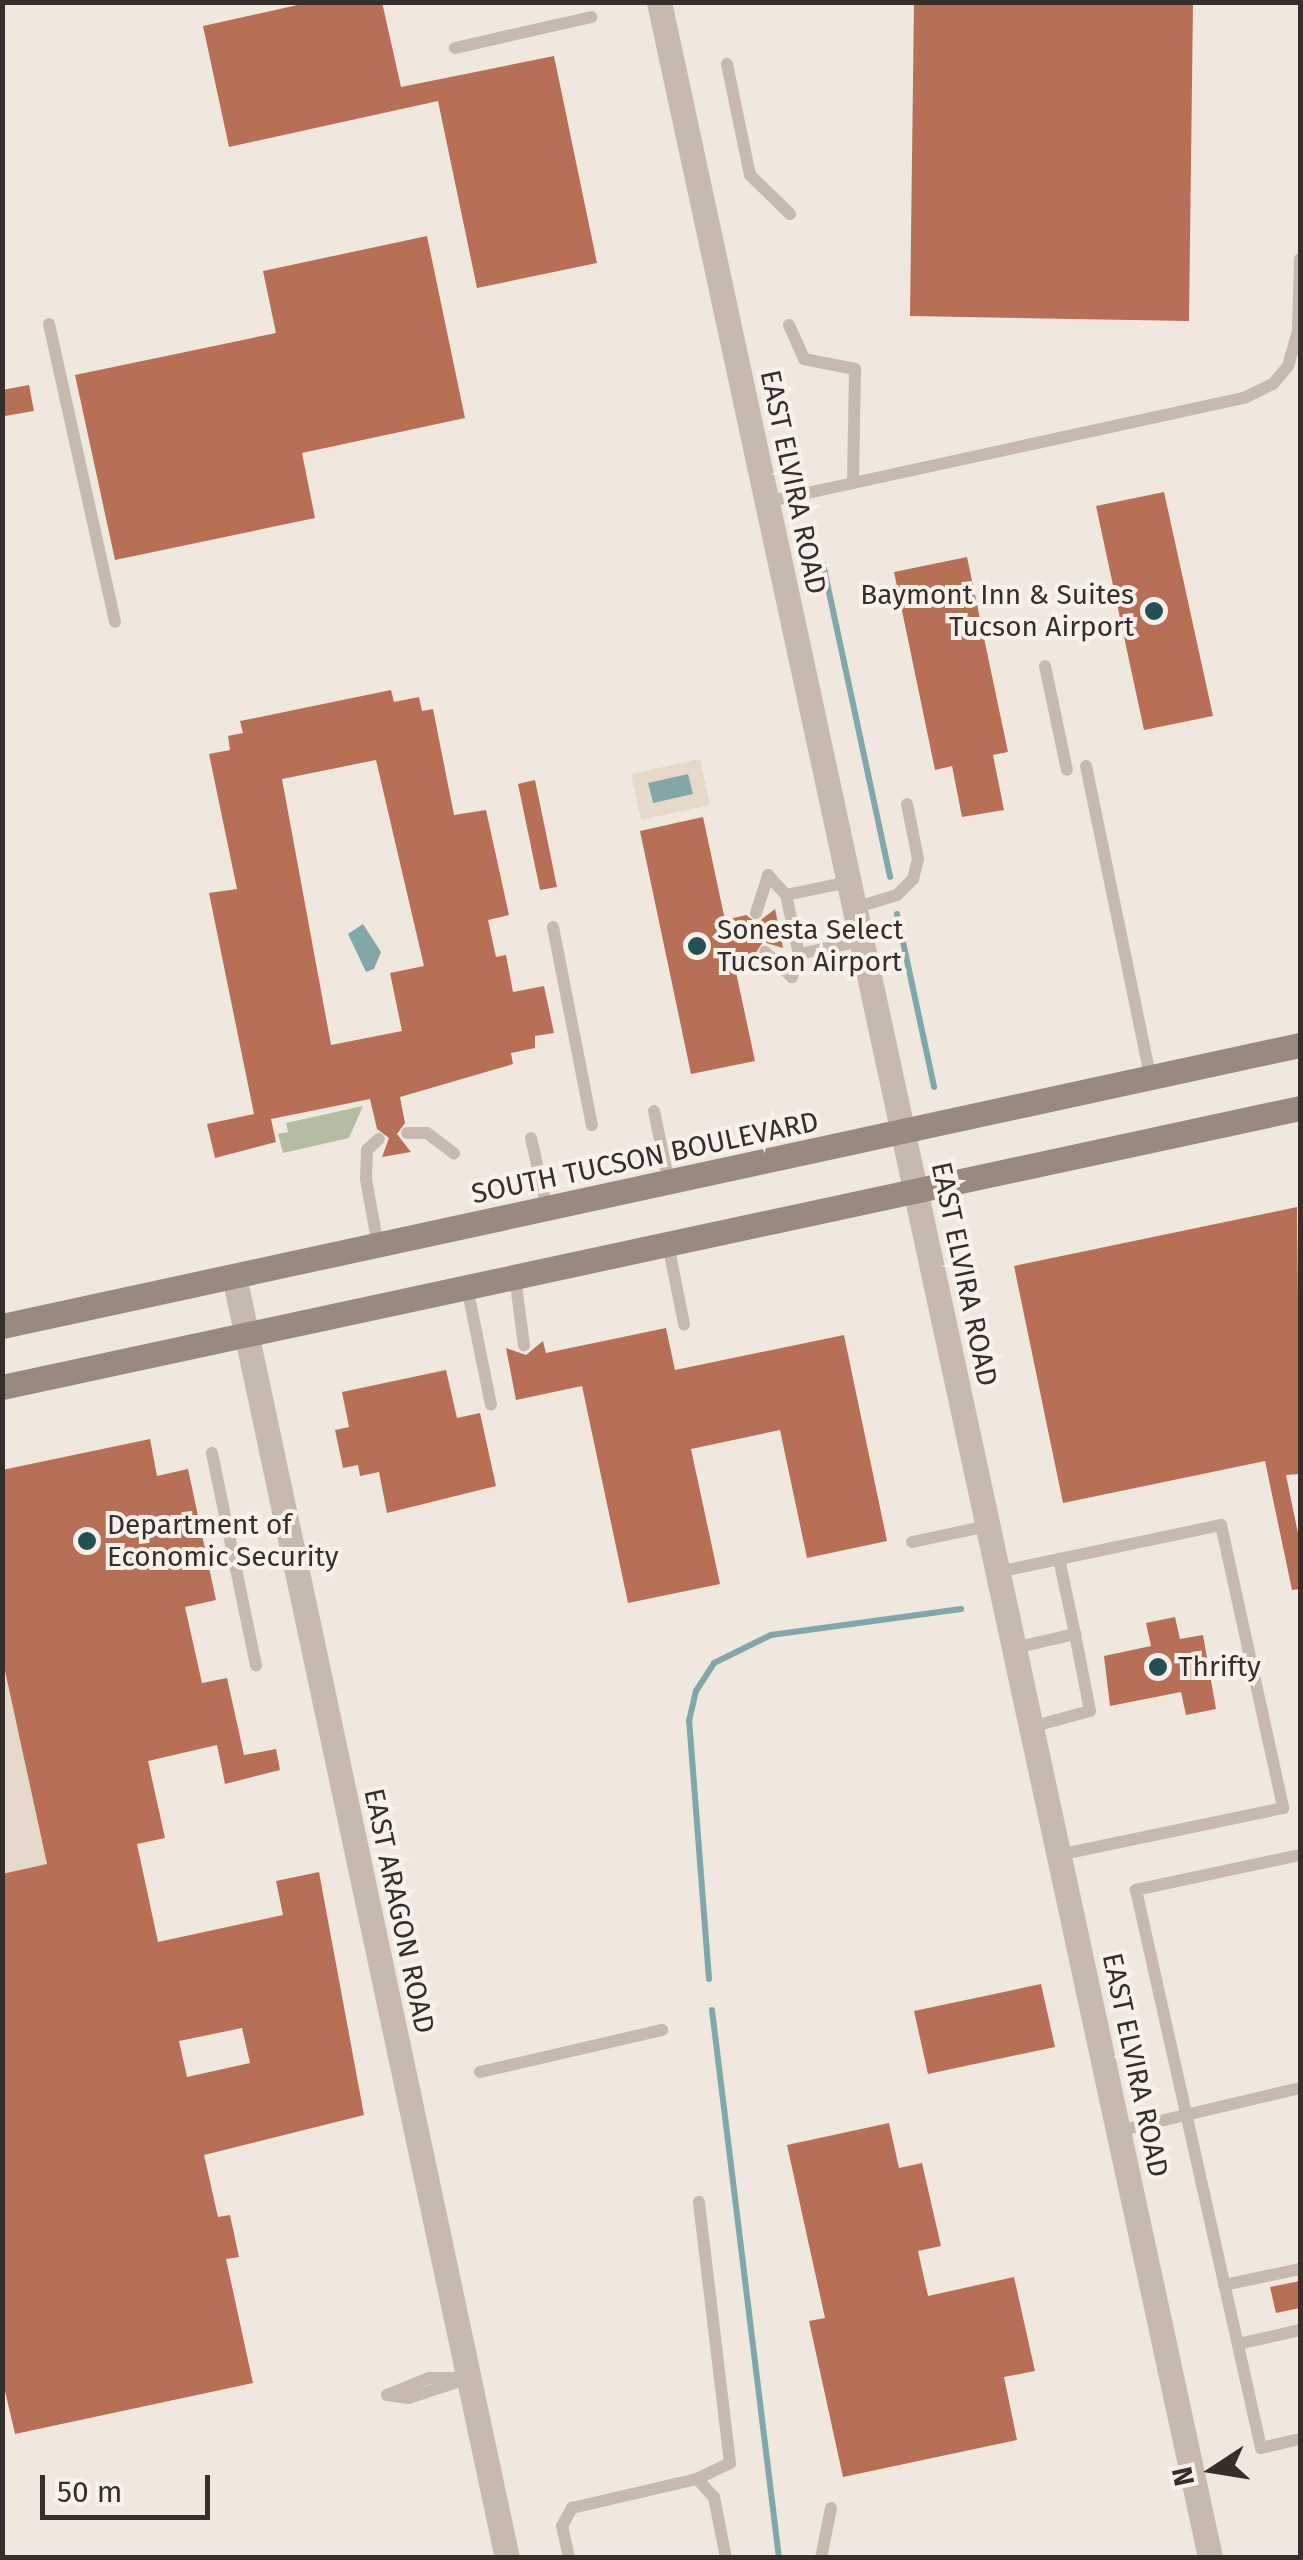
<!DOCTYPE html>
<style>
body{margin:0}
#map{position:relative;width:1303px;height:2560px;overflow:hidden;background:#f0e8df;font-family:"Fira Sans",sans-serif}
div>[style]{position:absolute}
.green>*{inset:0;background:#b4bda1}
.plaza>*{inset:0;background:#e6d9c9}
.water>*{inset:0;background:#82a7a9}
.stream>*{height:6px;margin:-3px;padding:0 3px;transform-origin:3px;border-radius:3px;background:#82a7a9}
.building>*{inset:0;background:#b76f56}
.service>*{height:12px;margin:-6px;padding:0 6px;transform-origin:6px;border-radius:6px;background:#c7b9ad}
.minor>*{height:25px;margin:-12.5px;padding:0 12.5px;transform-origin:12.5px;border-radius:12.5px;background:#c7b9ad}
.secondary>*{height:25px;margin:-12.5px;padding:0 12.5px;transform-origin:12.5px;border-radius:12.5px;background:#9a897e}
.dots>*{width:28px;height:28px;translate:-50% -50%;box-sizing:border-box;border:5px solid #f8f2eb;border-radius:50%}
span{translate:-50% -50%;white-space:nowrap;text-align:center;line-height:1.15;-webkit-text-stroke:8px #f8f2eb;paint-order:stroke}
.street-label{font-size:28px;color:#362e2a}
.poi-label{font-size:28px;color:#362e2a}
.right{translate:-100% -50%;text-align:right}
.left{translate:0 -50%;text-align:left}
.frame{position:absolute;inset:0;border:5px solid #362e2a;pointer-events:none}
.north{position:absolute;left:1163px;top:2420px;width:100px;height:100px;-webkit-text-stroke:8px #f8f2eb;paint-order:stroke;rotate:258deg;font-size:28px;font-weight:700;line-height:40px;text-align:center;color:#362e2a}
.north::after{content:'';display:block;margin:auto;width:35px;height:45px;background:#362e2a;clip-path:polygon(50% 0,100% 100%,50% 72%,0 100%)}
.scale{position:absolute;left:40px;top:2475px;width:170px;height:45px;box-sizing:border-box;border:5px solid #362e2a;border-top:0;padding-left:12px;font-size:30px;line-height:35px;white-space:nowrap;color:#362e2a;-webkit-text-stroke:8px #f8f2eb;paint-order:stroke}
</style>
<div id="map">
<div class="green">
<div style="clip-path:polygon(363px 1106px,349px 1138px,283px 1153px,278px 1134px,288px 1132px,286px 1123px)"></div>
</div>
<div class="plaza">
<div style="clip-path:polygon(evenodd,700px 759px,710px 805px,641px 820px,631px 774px,700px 759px,690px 781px,693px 793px,652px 802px,648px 784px,690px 781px)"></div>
<div style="clip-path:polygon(2px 1657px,47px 1864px,3px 1874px,2px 1874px)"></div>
</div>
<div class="water">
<div style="clip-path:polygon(688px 774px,693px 794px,653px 803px,648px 783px)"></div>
<div style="clip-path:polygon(363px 924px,381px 952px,374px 969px,366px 972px,348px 934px)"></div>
</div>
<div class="stream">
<div style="left:823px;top:564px;width:320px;rotate:77.9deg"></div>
<div style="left:897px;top:914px;width:177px;rotate:77.9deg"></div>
<div style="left:709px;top:1979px;width:259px;rotate:-94.4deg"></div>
<div style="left:689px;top:1721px;width:31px;rotate:-77deg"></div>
<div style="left:696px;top:1691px;width:33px;rotate:-57deg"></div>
<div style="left:714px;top:1663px;width:64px;rotate:-26.2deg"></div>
<div style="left:771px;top:1635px;width:192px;rotate:-7.8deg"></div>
<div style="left:712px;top:2010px;width:552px;rotate:83.03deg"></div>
</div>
<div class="building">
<div style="clip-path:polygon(311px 2px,382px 2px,401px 87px,554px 56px,597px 263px,477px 288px,438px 101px,229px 147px,203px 26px)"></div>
<div style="clip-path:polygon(914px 2px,1193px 2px,1189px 321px,910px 316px)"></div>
<div style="clip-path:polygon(427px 236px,465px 418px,302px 453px,315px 518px,115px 560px,75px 375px,276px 333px,263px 271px)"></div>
<div style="clip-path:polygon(29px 385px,34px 411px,5px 416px,2px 390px)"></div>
<div style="clip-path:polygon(1164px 492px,1213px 716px,1144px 730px,1096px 506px)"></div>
<div style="clip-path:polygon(967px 557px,1008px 752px,993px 755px,1004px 810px,962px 817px,952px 766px,935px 770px,894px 572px)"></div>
<div style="clip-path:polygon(evenodd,391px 690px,394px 702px,419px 697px,422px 711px,433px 709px,454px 815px,486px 810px,509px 915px,488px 920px,496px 957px,506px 955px,513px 992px,544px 986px,554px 1033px,535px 1036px,535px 1048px,511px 1053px,513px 1064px,400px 1097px,405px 1123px,397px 1134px,411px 1152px,382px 1157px,389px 1138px,377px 1129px,370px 1099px,271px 1119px,276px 1142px,215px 1158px,207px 1124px,254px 1114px,209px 893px,237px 889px,209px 754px,230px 750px,228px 736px,243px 733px,240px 721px,391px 690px,376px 760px,424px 966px,390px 973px,402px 1031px,331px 1045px,282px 779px,376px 760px)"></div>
<div style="clip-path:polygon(535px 780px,557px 887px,540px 890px,518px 784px)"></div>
<div style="clip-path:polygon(703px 817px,725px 920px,746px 915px,757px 923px,775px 909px,783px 948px,763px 942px,755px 954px,733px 958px,755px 1061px,691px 1074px,640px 831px)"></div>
<div style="clip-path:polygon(1297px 1207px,1300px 1474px,1286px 1475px,1300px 1543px,1300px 1589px,1292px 1590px,1265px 1461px,1063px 1503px,1014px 1266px)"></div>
<div style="clip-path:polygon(666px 1328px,675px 1370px,844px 1335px,887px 1541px,807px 1558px,780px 1430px,691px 1449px,720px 1584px,628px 1603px,582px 1386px,516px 1400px,506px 1348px,526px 1355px,543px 1341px,546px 1353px)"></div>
<div style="clip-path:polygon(446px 1370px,457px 1418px,480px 1413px,496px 1486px,387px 1513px,379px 1472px,360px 1476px,358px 1465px,343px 1468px,335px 1430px,349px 1427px,342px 1392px)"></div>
<div style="clip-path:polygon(evenodd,150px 1439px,157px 1476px,188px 1469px,216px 1600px,185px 1607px,202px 1683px,227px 1678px,244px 1755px,276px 1749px,280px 1770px,225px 1784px,217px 1745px,148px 1761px,165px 1838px,137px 1844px,158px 1942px,283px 1915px,276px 1881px,319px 1872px,364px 2115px,204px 2155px,218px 2217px,230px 2215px,239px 2257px,226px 2259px,253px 2383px,15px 2434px,2px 2378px,2px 1874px,47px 1864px,2px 1657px,2px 1470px,150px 1439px,242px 2028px,250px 2063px,187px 2077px,179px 2041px,242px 2028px)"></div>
<div style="clip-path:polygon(1175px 1617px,1180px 1639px,1203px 1635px,1216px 1709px,1186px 1715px,1181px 1692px,1110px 1706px,1104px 1656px,1151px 1646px,1146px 1623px)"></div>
<div style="clip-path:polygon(1041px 1984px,1055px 2047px,928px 2074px,914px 2011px)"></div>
<div style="clip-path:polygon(889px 2123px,899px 2168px,922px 2163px,941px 2246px,918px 2251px,928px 2296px,1014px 2277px,1035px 2371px,1004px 2377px,1017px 2440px,843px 2477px,809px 2321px,825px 2318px,787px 2145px)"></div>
<div style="clip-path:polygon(1300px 2281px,1300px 2308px,1276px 2313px,1270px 2287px)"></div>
</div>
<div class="service">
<div style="left:455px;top:48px;width:140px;rotate:-12.8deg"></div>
<div style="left:727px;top:64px;width:113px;rotate:78.3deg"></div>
<div style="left:750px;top:175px;width:56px;rotate:44.3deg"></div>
<div style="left:49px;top:324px;width:305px;rotate:77.5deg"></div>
<div style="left:789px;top:325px;width:37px;rotate:66deg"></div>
<div style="left:804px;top:359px;width:52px;rotate:11.1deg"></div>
<div style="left:855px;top:369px;width:114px;rotate:91deg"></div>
<div style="left:766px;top:502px;width:489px;rotate:-12.3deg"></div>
<div style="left:1244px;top:398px;width:32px;rotate:-26deg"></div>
<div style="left:1273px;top:384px;width:23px;rotate:-50deg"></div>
<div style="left:1288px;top:366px;width:37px;rotate:-74deg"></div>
<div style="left:1298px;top:330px;width:71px;rotate:-88.4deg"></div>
<div style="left:1045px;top:666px;width:106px;rotate:78.1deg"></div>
<div style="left:1086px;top:766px;width:320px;rotate:78.3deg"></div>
<div style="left:786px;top:895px;width:63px;rotate:-11.8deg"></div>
<div style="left:854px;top:908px;width:45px;rotate:-16.8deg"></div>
<div style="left:897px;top:895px;width:23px;rotate:-45deg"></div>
<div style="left:913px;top:879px;width:21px;rotate:-76deg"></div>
<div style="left:918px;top:859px;width:56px;rotate:-101.3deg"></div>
<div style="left:756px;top:913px;width:40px;rotate:-72deg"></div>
<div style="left:768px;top:875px;width:27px;rotate:48deg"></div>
<div style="left:786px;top:895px;width:60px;rotate:77.6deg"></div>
<div style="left:799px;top:954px;width:24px;rotate:107deg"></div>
<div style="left:792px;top:977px;width:37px;rotate:-137deg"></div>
<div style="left:553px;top:927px;width:202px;rotate:78.9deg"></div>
<div style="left:799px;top:954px;width:63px;rotate:-11.8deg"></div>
<div style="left:654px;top:1111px;width:74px;rotate:78.2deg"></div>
<div style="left:407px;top:1133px;width:20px"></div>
<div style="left:427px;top:1133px;width:34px;rotate:37deg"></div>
<div style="left:531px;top:1138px;width:73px;rotate:77.3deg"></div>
<div style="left:668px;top:1244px;width:82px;rotate:78.7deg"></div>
<div style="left:378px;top:1246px;width:68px;rotate:-100.2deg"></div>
<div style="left:366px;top:1179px;width:29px;rotate:-88deg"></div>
<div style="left:367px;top:1150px;width:16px;rotate:-43deg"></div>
<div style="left:515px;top:1277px;width:69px;rotate:82.5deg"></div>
<div style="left:467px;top:1287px;width:120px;rotate:78.5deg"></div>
<div style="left:212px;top:1453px;width:217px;rotate:78.3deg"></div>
<div style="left:912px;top:1542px;width:78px;rotate:-11.9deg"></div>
<div style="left:998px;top:1572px;width:228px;rotate:-11.9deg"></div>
<div style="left:1221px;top:1525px;width:290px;rotate:77.6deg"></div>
<div style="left:1283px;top:1808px;width:229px;rotate:168.2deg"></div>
<div style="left:1014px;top:1648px;width:63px;rotate:-12.9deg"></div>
<div style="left:1075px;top:1634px;width:77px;rotate:-102deg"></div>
<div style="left:1031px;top:1727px;width:61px;rotate:-15.2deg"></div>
<div style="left:1090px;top:1711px;width:78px;rotate:-101deg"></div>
<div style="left:1300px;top:1855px;width:168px;rotate:168deg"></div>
<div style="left:1136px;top:1890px;width:572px;rotate:77.37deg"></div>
<div style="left:1261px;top:2448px;width:40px;rotate:-13deg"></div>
<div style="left:480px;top:2072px;width:187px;rotate:-13deg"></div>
<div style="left:1118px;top:2131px;width:187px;rotate:-13.3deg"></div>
<div style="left:1224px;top:2285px;width:78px;rotate:-11.9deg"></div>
<div style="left:1238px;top:2344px;width:64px;rotate:-12.7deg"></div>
<div style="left:429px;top:2378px;width:40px"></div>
<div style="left:469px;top:2378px;width:63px;rotate:161.6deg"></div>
<div style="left:409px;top:2398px;width:22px;rotate:-172deg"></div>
<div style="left:387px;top:2395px;width:45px;rotate:-22deg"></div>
<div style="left:697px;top:2479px;width:25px;rotate:47deg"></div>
<div style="left:714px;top:2497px;width:62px;rotate:78.9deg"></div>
<div style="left:569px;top:2558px;width:33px;rotate:-102deg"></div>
<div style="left:562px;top:2526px;width:21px;rotate:-61deg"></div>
<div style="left:572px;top:2508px;width:128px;rotate:-13.1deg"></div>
<div style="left:697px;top:2479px;width:37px;rotate:-26deg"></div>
<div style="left:730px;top:2463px;width:263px;rotate:-96.8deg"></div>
<div style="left:821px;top:2558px;width:51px;rotate:-78.7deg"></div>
</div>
<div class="minor">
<div style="left:659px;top:2px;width:2615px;rotate:77.83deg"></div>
<div style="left:234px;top:1276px;width:1311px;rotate:77.98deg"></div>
</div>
<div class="secondary">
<div style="left:2px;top:1326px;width:1328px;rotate:-12.22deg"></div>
<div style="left:2px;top:1387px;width:1328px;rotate:-12.13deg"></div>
</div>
<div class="dots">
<div style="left:1154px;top:611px;background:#254f52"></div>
<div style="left:697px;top:946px;background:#254f52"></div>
<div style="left:87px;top:1541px;background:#254f52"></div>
<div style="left:1158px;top:1667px;background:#254f52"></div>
</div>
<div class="street-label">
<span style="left:793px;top:482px;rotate:78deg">EAST ELVIRA ROAD</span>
<span style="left:645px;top:1158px;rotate:-12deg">SOUTH TUCSON BOULEVARD</span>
<span style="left:964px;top:1274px;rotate:78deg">EAST ELVIRA ROAD</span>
<span style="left:399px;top:1911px;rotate:78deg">EAST ARAGON ROAD</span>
<span style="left:1135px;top:2065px;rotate:78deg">EAST ELVIRA ROAD</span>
</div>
<div class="poi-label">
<span class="right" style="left:1134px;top:611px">Baymont Inn &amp; Suites<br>Tucson Airport</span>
<span class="left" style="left:717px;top:946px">Sonesta Select<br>Tucson Airport</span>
<span class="left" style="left:107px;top:1541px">Department of<br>Economic Security</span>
<span class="left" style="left:1178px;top:1667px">Thrifty</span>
</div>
<div class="frame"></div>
<div class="north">N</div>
<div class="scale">50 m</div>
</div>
